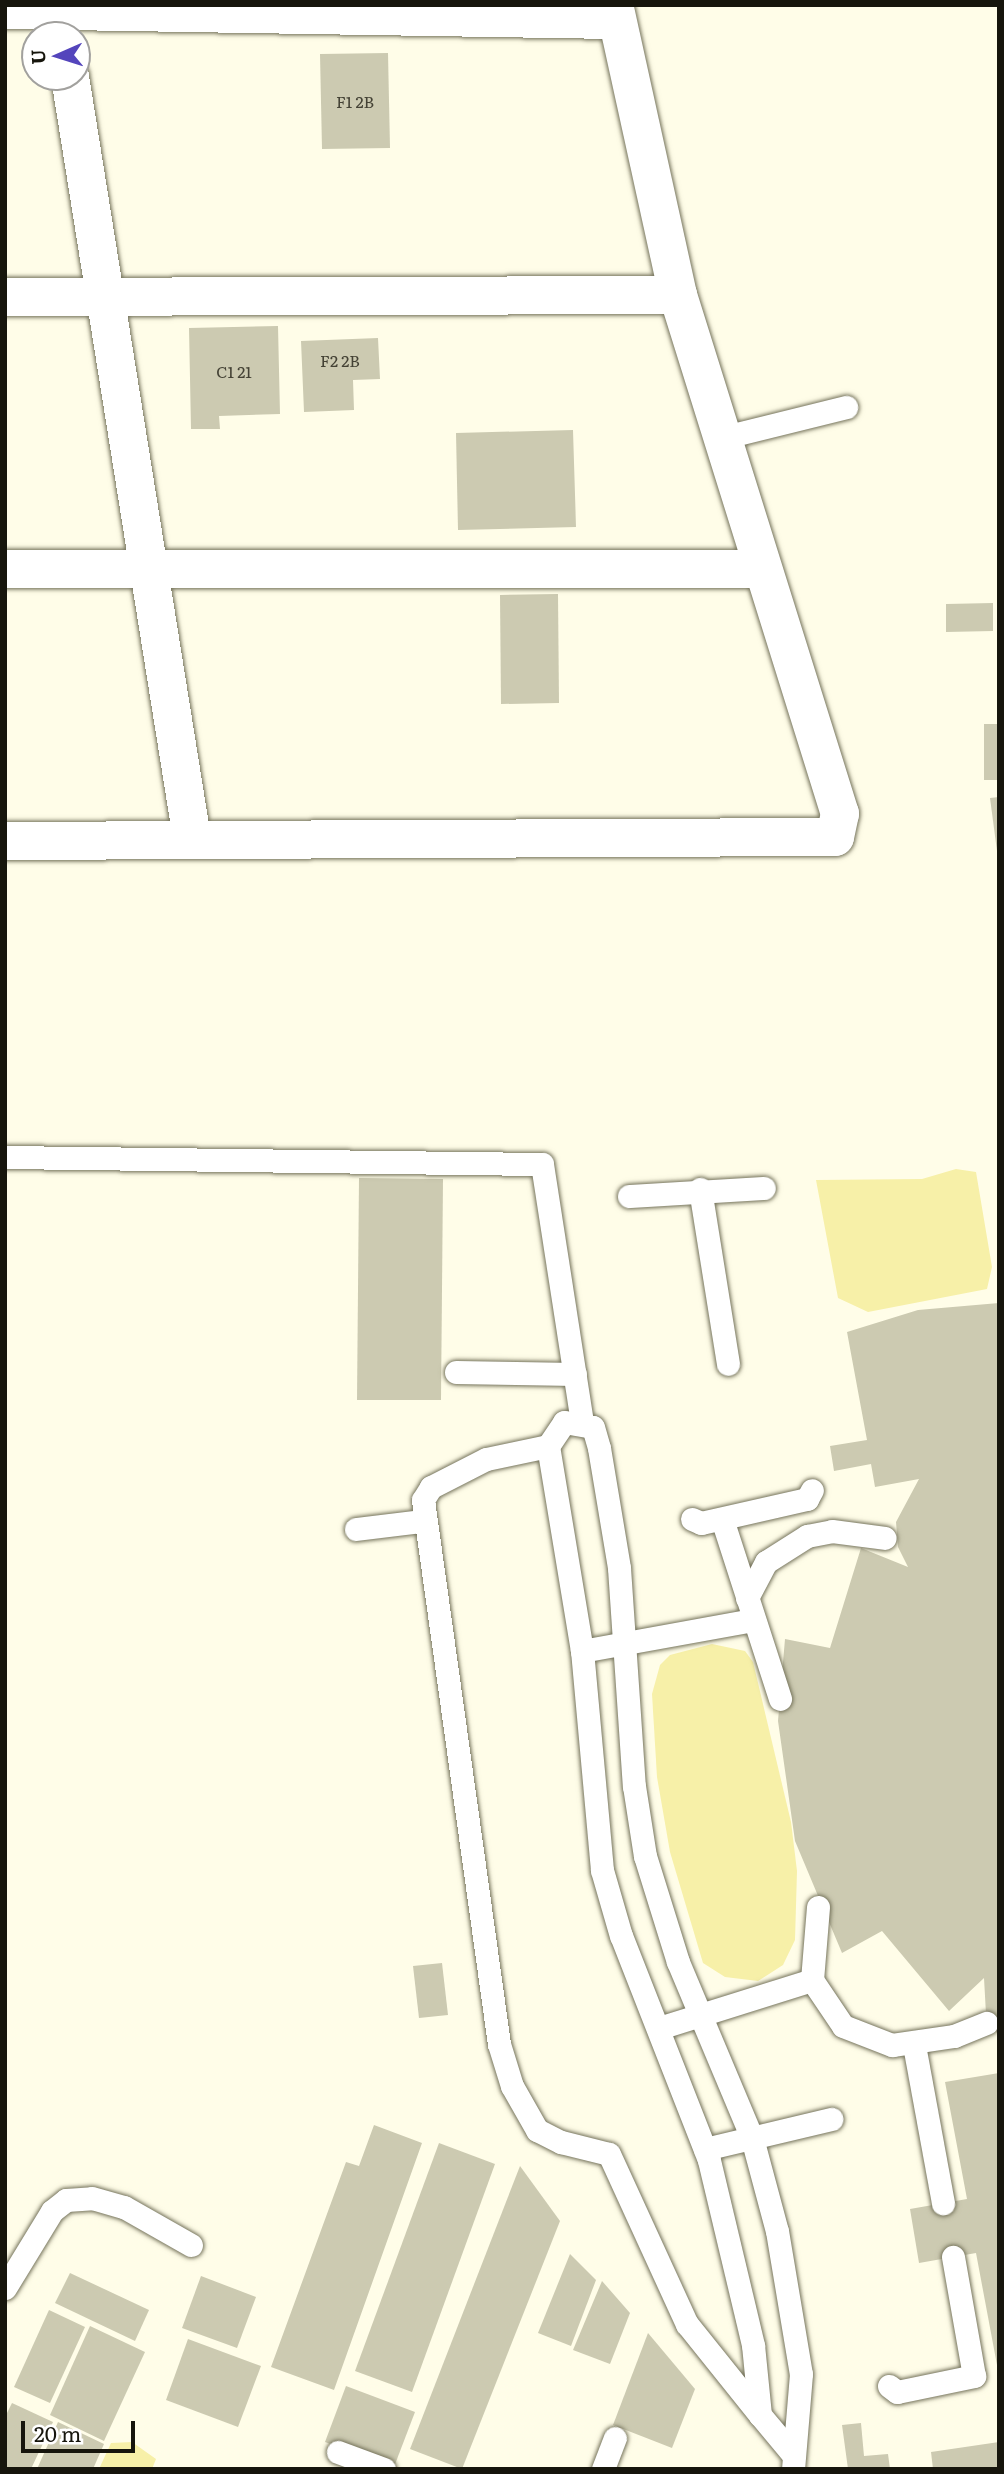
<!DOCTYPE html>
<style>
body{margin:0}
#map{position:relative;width:1004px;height:2474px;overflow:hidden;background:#fffde8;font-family:Literata,serif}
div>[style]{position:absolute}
.green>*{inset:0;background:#f7f0a8}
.building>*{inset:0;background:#cccab1}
.roads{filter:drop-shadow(0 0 2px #76745c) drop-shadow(0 0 2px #76745c)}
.service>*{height:23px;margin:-11.5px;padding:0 11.5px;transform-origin:11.5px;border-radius:11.5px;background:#fff}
.minor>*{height:38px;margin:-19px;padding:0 19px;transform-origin:19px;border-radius:19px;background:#fff}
span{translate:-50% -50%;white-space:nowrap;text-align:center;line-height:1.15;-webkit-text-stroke:5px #fff;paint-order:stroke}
.number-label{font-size:16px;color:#444235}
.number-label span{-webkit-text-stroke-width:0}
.frame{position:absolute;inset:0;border:7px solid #16150c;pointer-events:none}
.north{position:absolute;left:21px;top:21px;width:70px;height:70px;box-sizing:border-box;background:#fff;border:2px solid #a2a19e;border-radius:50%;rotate:267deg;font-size:19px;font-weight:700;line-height:28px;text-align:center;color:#16150c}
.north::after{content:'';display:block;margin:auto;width:24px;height:32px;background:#5445bc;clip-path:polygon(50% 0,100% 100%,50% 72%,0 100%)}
.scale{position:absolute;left:21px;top:2421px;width:114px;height:32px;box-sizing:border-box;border:4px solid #16150c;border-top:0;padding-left:9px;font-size:21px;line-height:24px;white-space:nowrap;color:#16150c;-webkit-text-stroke:5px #fff;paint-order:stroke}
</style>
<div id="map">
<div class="green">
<div style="clip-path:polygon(956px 1169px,976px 1172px,992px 1267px,987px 1289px,868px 1312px,838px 1298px,816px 1180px,922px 1179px)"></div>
<div style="clip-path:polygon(712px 1644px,745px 1651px,753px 1662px,791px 1822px,797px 1871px,795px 1940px,783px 1965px,758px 1981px,725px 1977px,703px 1963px,670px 1852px,657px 1777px,652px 1694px,660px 1665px,670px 1655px)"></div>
<div style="clip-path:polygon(132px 2442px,156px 2459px,152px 2469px,99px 2469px,111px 2443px)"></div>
</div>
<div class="building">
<div style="clip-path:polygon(388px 53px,390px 148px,322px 149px,320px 54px)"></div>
<div style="clip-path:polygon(278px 326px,280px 414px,219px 416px,220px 429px,191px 429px,189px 328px)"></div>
<div style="clip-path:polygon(378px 338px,380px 379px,353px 380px,354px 410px,304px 412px,301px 341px)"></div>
<div style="clip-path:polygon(573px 430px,576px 527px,458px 530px,456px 433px)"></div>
<div style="clip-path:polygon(558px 594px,559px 703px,501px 704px,500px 595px)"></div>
<div style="clip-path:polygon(993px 603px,993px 631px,946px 632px,946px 604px)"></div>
<div style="clip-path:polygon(984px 724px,999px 724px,999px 780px,984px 780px)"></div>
<div style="clip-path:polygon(999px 797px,999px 851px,997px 851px,990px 798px)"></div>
<div style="clip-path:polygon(359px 1178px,443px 1179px,441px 1400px,357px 1400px)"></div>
<div style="clip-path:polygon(999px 1303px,999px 2037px,986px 2014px,984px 1978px,949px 2011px,882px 1931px,842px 1953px,795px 1841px,778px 1721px,785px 1639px,830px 1648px,861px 1548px,908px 1567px,898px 1547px,896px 1522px,919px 1479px,875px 1487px,871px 1464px,834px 1471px,830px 1446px,867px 1440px,847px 1332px,918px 1310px)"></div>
<div style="clip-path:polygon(442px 1963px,448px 2015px,419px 2018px,413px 1966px)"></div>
<div style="clip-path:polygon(999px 2073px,999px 2365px,997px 2365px,976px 2253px,919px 2263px,910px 2209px,967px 2199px,945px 2082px)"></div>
<div style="clip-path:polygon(374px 2125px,422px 2143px,334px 2390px,271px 2367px,346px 2162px,359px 2166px)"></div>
<div style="clip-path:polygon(439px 2143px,495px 2164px,412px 2392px,355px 2371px)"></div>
<div style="clip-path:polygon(520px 2166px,560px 2221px,462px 2469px,410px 2449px)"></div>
<div style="clip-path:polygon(570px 2254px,596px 2280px,571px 2346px,538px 2333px)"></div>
<div style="clip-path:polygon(70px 2273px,149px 2310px,135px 2341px,55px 2303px)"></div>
<div style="clip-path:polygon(201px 2276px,256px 2297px,237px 2348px,182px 2328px)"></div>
<div style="clip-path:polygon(602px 2281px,630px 2313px,610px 2364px,573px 2350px)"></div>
<div style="clip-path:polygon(49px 2310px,85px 2327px,50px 2403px,14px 2387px)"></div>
<div style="clip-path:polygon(90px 2326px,145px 2352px,104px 2441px,50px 2415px)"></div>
<div style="clip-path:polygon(648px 2333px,695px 2389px,672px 2448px,613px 2425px)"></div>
<div style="clip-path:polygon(188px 2339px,261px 2366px,238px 2427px,166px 2400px)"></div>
<div style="clip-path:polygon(346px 2386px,415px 2412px,394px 2467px,325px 2442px)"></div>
<div style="clip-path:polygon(12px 2403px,53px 2422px,31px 2469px,5px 2469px,5px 2417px)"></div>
<div style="clip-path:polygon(58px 2422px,104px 2444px,93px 2469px,37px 2469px)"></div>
<div style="clip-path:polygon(861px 2423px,864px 2456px,888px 2454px,890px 2469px,848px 2469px,842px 2425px)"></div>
<div style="clip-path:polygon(999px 2442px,999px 2469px,933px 2469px,931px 2452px)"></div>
</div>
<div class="roads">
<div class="service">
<div style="left:721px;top:438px;width:129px;rotate:-13.9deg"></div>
<div style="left:5px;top:1157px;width:537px;rotate:0.75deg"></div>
<div style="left:542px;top:1164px;width:260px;rotate:81.2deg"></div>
<div style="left:700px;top:1189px;width:177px;rotate:80.9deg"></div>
<div style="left:629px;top:1196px;width:135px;rotate:-3.4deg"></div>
<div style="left:456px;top:1372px;width:119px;rotate:1deg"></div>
<div style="left:548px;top:1446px;width:63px;rotate:168.2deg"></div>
<div style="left:486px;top:1459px;width:62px;rotate:153deg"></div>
<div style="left:431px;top:1487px;width:15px;rotate:122deg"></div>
<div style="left:423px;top:1500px;width:549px;rotate:82.05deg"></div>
<div style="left:499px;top:2044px;width:44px;rotate:72.8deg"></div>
<div style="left:512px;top:2086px;width:51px;rotate:60.4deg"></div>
<div style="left:537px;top:2130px;width:27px;rotate:27deg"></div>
<div style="left:561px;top:2142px;width:49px;rotate:14deg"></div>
<div style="left:609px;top:2154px;width:187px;rotate:65.4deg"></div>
<div style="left:687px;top:2324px;width:117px;rotate:51.3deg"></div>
<div style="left:692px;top:1519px;width:10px;rotate:24deg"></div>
<div style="left:701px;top:1523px;width:109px;rotate:-12.8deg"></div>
<div style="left:807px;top:1499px;width:10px;rotate:-61deg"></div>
<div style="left:722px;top:1519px;width:189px;rotate:72.1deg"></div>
<div style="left:356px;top:1529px;width:66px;rotate:-6.9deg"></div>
<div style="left:747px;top:1598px;width:41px;rotate:-62.2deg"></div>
<div style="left:766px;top:1562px;width:49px;rotate:-32.4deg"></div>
<div style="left:807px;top:1536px;width:25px;rotate:-11deg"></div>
<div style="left:832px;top:1531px;width:53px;rotate:7.5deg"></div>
<div style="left:582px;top:1651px;width:174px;rotate:-10.3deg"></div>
<div style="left:818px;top:1907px;width:73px;rotate:94.7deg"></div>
<div style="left:812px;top:1980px;width:55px;rotate:56deg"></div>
<div style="left:843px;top:2026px;width:53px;rotate:21.2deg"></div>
<div style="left:892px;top:2045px;width:63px;rotate:-8.3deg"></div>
<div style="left:954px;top:2036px;width:35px;rotate:-22deg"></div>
<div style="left:662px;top:2027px;width:157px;rotate:-17.4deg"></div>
<div style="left:914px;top:2045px;width:161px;rotate:79.6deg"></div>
<div style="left:705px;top:2149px;width:130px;rotate:-13.4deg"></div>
<div style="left:5px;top:2288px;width:90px;rotate:-58.6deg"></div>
<div style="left:52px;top:2211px;width:18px;rotate:-38deg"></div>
<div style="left:66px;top:2200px;width:26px;rotate:-4deg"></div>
<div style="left:92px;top:2198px;width:33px;rotate:16deg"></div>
<div style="left:124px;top:2207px;width:77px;rotate:29.6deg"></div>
<div style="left:889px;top:2386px;width:10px;rotate:37deg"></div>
<div style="left:897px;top:2392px;width:79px;rotate:-11.7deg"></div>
<div style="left:974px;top:2376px;width:121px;rotate:-100deg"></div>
<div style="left:338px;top:2452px;width:49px;rotate:20.3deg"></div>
<div style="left:791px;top:2452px;width:48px;rotate:-130deg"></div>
<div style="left:760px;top:2415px;width:70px;rotate:-95.7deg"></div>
<div style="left:753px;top:2345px;width:190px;rotate:-103.4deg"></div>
<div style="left:709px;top:2160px;width:241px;rotate:-111.4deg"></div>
<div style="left:621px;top:1936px;width:69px;rotate:-106.1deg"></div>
<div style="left:602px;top:1870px;width:220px;rotate:-95.2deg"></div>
<div style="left:582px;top:1651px;width:208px;rotate:-99.4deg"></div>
<div style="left:548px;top:1446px;width:29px;rotate:-56deg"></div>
<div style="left:564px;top:1422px;width:29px;rotate:10deg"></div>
<div style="left:593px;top:1427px;width:22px;rotate:74deg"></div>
<div style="left:599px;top:1448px;width:122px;rotate:80.5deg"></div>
<div style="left:619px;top:1568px;width:219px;rotate:86.1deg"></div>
<div style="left:634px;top:1786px;width:71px;rotate:81.1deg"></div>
<div style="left:645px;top:1856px;width:111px;rotate:72.7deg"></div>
<div style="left:678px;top:1962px;width:191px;rotate:67.2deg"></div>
<div style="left:752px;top:2138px;width:96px;rotate:75deg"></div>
<div style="left:777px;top:2231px;width:145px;rotate:80.5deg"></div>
<div style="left:801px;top:2374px;width:95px;rotate:94.8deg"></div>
<div style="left:603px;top:2469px;width:33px;rotate:-69deg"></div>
</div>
<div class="minor">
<div style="left:5px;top:10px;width:610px;rotate:0.94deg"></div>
<div style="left:70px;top:77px;width:772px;rotate:80.9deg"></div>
<div style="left:5px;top:297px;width:673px;rotate:-0.17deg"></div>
<div style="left:5px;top:569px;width:755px"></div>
<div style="left:5px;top:841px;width:830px;rotate:-0.28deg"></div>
<div style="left:835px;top:837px;width:24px;rotate:-78deg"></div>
<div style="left:840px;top:814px;width:544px;rotate:-107.34deg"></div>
<div style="left:678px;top:295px;width:297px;rotate:-102.4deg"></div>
</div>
</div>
<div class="number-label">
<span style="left:355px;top:101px">F1 2B</span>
<span style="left:340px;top:360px">F2 2B</span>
<span style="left:234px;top:371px">C1 21</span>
</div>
<div class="frame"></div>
<div class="north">U</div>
<div class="scale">20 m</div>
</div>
